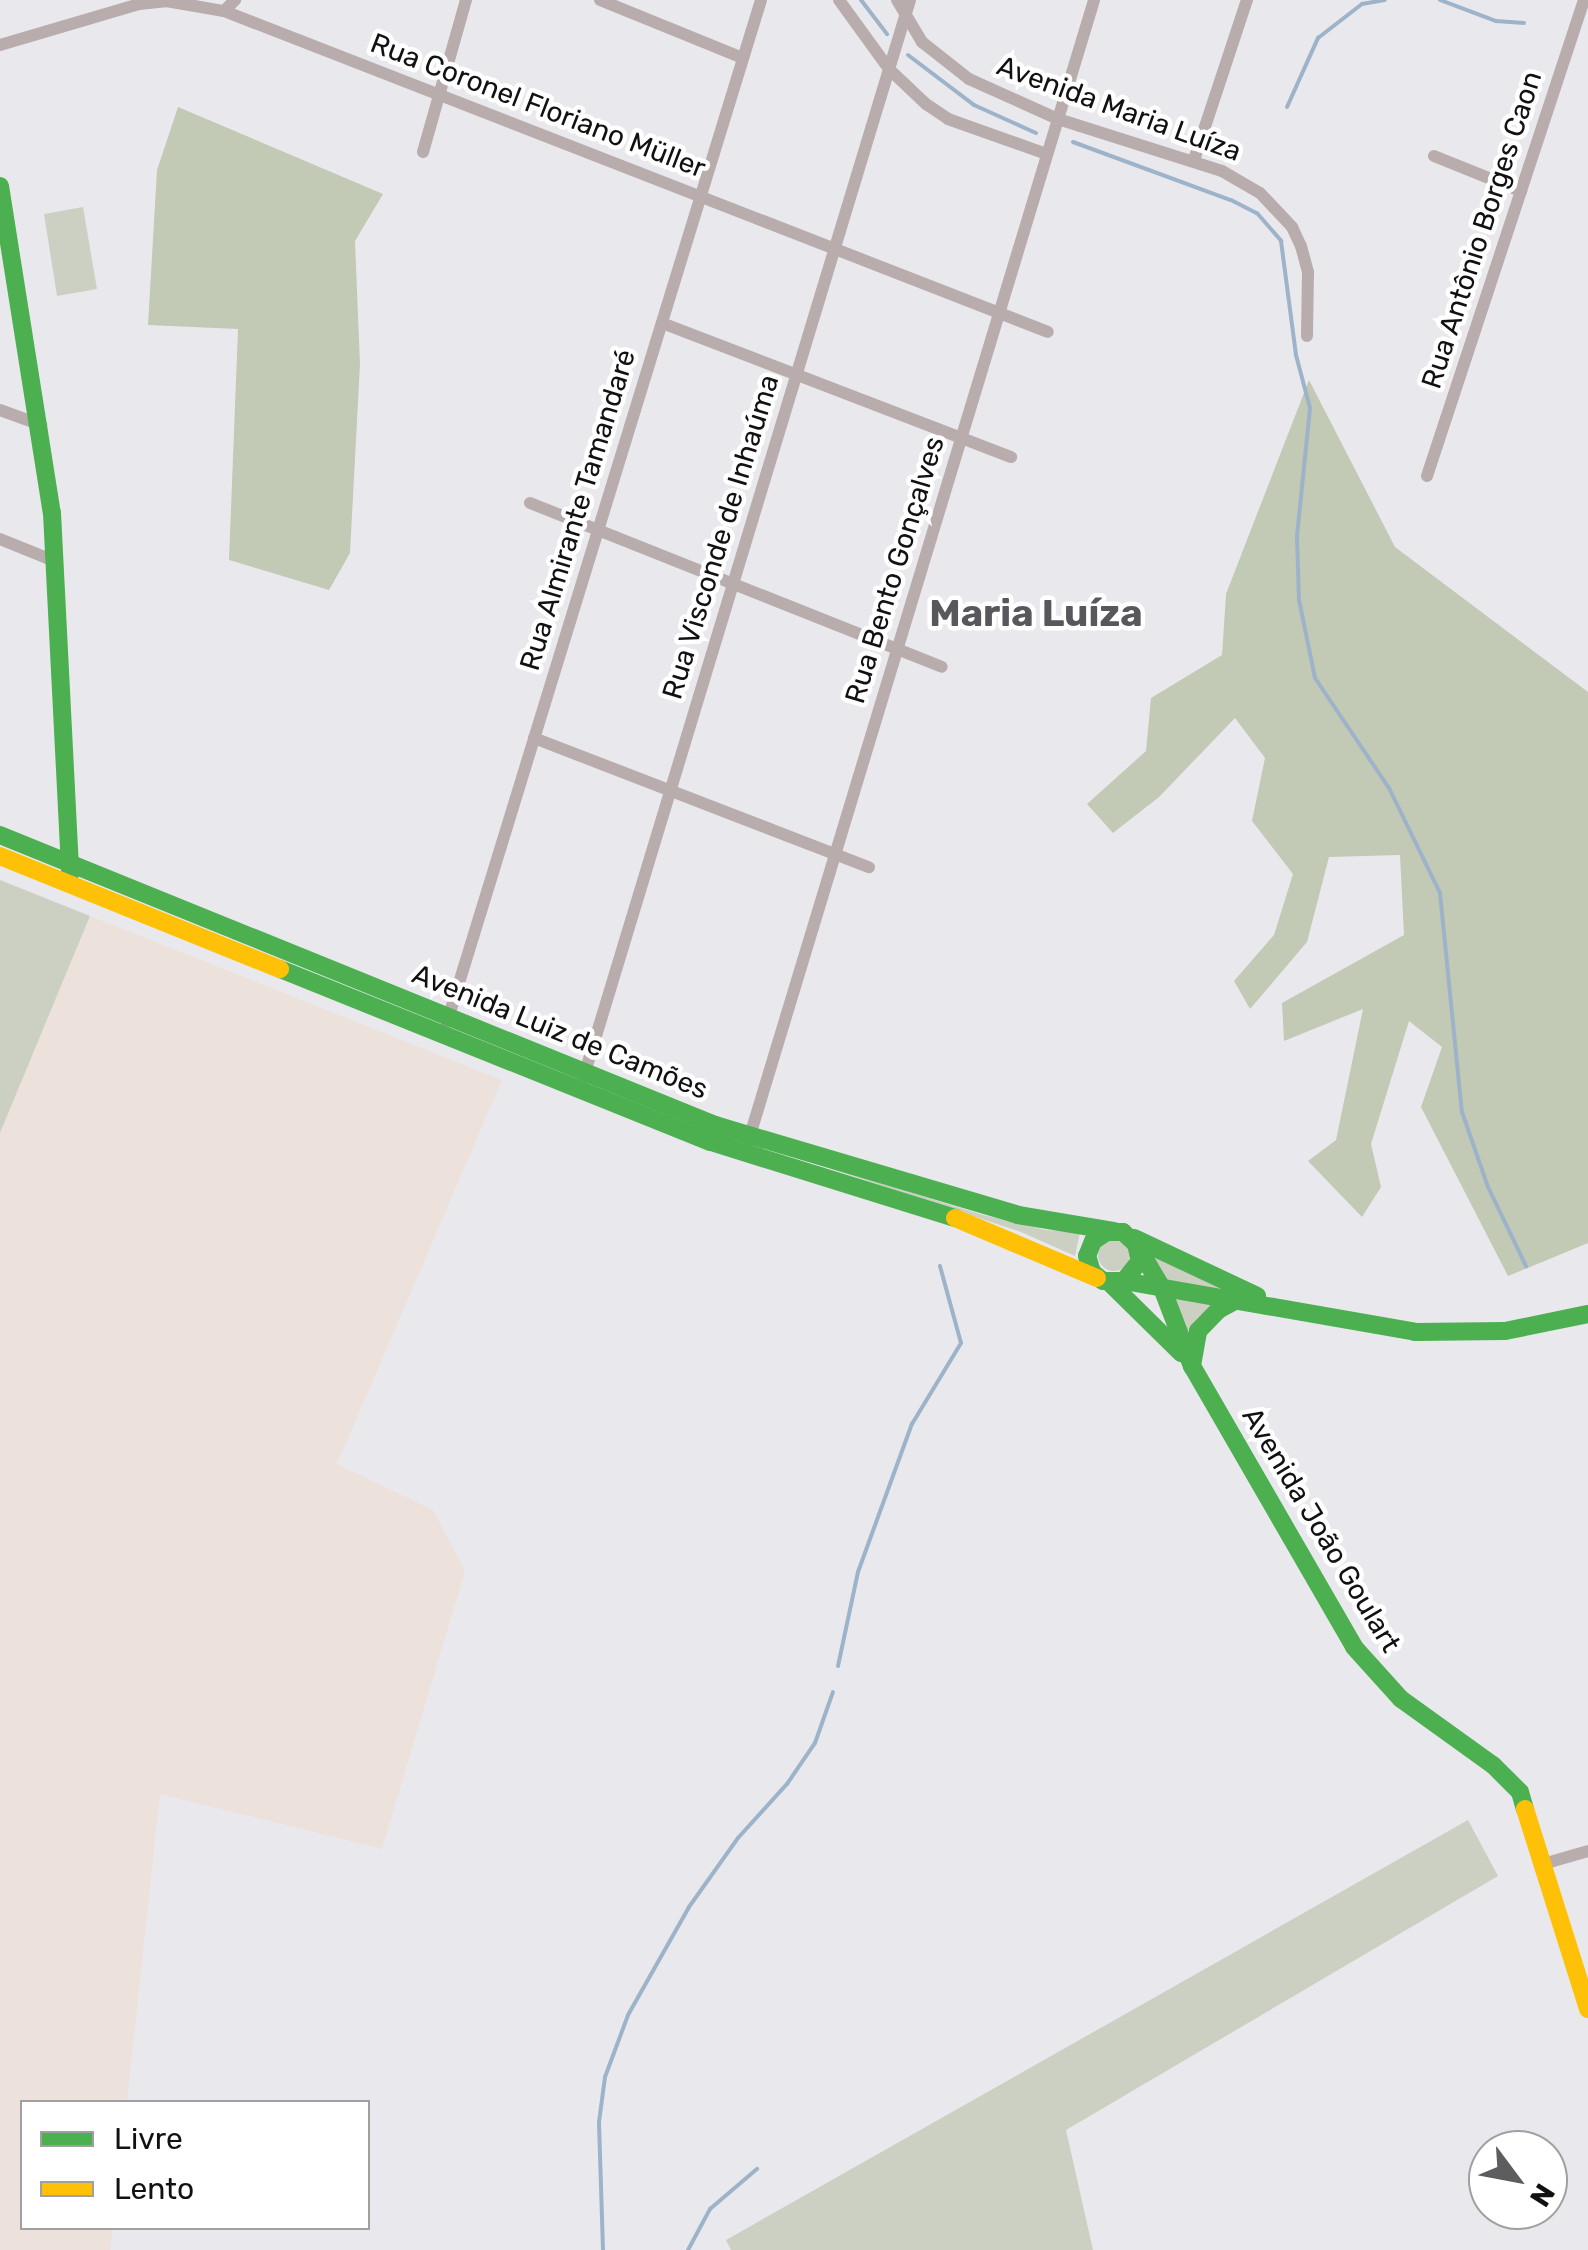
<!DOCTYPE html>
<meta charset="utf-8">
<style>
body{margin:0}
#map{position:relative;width:1588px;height:2250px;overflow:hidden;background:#e9e9ed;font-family:Rubik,sans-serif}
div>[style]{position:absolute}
.education>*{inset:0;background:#ede1db}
.green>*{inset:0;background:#cbd0c2}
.round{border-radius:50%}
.forest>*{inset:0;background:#c2c9b5}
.stream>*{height:4px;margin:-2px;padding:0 2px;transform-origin:2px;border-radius:2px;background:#9db3c9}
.street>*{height:12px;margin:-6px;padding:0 6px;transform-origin:6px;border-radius:6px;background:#b9acac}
.fast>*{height:18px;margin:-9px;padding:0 9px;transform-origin:9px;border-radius:9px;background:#4caf50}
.slow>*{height:18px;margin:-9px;padding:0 9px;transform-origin:9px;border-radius:9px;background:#ffc107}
span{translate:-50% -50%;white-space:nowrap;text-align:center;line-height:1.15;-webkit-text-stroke:9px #fff;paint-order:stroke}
.street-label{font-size:28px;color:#111113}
.district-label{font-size:38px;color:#57575c;font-weight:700}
.legend{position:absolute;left:20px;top:2100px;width:350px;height:130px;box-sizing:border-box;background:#fff;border:2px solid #a0a0a1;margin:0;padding:12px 18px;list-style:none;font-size:30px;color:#111113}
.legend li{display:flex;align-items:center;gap:20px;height:50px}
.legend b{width:50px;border:2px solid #a0a0a1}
.north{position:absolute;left:1468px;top:2130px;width:100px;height:100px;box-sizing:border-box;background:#fff;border:2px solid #a0a0a1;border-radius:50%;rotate:122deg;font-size:28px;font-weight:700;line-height:40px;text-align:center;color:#111113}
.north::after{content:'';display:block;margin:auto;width:35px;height:45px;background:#5d5d5f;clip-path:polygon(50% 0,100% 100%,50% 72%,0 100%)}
</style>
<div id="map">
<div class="education">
<div style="clip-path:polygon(90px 916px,502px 1080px,337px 1464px,433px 1510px,465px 1571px,382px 1849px,160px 1794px,127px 2102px,22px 2102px,22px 2228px,113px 2228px,110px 2250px,0 2250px,0 1133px)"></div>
</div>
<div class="green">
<div style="clip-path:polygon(83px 207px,97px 289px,57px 296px,44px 214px)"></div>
<div style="clip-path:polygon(0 880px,90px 916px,0 1133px)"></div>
<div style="clip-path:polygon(762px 1146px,983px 1215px,1045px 1230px,1080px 1232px,1075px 1256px,1021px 1232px)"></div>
<div class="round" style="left:1098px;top:1239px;width:32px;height:32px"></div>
<div style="clip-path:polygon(1149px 1253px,1247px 1298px,1167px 1286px)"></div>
<div style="clip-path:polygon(1170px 1295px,1217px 1303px,1186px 1341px)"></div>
<div style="clip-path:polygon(1468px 1820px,1498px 1876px,1066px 2130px,1093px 2250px,731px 2250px,726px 2240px)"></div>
</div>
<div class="forest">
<div style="clip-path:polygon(178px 107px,383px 194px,355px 241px,360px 364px,350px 553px,329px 590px,229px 560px,238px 329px,148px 325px,157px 170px)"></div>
<div style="clip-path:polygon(1309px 380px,1395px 547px,1588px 692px,1588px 1243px,1508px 1276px,1421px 1107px,1442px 1047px,1409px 1021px,1371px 1144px,1381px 1187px,1362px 1217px,1308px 1161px,1336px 1140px,1363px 1009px,1284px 1041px,1282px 1003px,1404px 935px,1400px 855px,1329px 857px,1307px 942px,1250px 1009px,1234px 981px,1274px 935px,1293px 874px,1252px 821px,1265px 758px,1235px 718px,1159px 797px,1113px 833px,1087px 804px,1146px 751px,1151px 698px,1222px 655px,1226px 594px)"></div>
</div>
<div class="stream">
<div style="left:861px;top:0;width:43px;rotate:52.6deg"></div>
<div style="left:1440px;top:0;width:60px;rotate:20.6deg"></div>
<div style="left:1496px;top:21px;width:28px;rotate:4deg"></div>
<div style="left:908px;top:55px;width:83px;rotate:37.1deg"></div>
<div style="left:974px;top:105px;width:68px;rotate:24.3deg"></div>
<div style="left:1287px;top:107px;width:76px;rotate:-65.8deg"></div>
<div style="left:1318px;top:38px;width:56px;rotate:-37.7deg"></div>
<div style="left:1362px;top:4px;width:23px;rotate:-10deg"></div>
<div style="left:1073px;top:142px;width:168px;rotate:20.2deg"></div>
<div style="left:1231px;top:200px;width:29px;rotate:27deg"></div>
<div style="left:1257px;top:213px;width:37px;rotate:49deg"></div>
<div style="left:1281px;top:241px;width:115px;rotate:82.5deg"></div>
<div style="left:1296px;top:355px;width:55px;rotate:75.2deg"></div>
<div style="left:1310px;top:408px;width:129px;rotate:95.8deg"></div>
<div style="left:1297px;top:536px;width:64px;rotate:88.2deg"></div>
<div style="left:1299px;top:600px;width:80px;rotate:78.4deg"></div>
<div style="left:1315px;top:678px;width:133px;rotate:56.1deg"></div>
<div style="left:1389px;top:788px;width:117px;rotate:64.1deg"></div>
<div style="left:1440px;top:893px;width:220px;rotate:84.3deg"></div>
<div style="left:1462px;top:1112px;width:79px;rotate:70.9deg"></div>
<div style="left:1488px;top:1187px;width:88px;rotate:64.3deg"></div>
<div style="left:838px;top:1666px;width:96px;rotate:-78deg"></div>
<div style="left:858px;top:1572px;width:158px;rotate:-70deg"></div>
<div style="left:912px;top:1424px;width:95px;rotate:-58.8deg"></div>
<div style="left:961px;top:1343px;width:80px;rotate:-105.3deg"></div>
<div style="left:603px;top:2250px;width:128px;rotate:-91.8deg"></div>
<div style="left:599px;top:2122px;width:45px;rotate:-82.4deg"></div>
<div style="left:605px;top:2077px;width:66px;rotate:-69.6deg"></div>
<div style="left:628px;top:2015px;width:124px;rotate:-60.5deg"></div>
<div style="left:689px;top:1907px;width:85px;rotate:-54.6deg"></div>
<div style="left:738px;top:1838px;width:73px;rotate:-47.8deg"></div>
<div style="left:787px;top:1784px;width:50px;rotate:-55.7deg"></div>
<div style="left:815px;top:1743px;width:54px;rotate:-70.6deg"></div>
<div style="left:688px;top:2250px;width:47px;rotate:-61.8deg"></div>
<div style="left:710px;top:2209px;width:62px;rotate:-40.4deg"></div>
</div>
<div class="street">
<div style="left:600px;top:0;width:154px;rotate:22.1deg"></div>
<div style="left:839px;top:0;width:85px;rotate:54.1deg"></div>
<div style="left:889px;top:69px;width:51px;rotate:43.4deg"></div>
<div style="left:926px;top:104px;width:27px;rotate:34deg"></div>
<div style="left:948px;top:119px;width:105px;rotate:19.5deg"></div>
<div style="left:897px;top:0;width:49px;rotate:59.2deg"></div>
<div style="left:922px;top:42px;width:60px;rotate:38.2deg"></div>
<div style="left:969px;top:79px;width:98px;rotate:24.2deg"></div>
<div style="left:1058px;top:119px;width:172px;rotate:17.6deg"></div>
<div style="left:1222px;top:171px;width:44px;rotate:30.1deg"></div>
<div style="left:1260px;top:193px;width:47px;rotate:46.7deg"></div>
<div style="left:1292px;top:227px;width:21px;rotate:65deg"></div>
<div style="left:1301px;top:246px;width:27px;rotate:75deg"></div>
<div style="left:1308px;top:272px;width:64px;rotate:90.9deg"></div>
<div style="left:224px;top:11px;width:16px;rotate:-45deg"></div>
<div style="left:0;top:45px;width:145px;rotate:-16.4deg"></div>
<div style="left:139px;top:4px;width:27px;rotate:-6deg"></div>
<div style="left:166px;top:1px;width:59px;rotate:9.8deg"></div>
<div style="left:224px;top:11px;width:884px;rotate:21.28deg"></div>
<div style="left:423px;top:152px;width:158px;rotate:-74.2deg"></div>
<div style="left:1434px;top:156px;width:94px;rotate:21.9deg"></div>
<div style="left:1194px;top:160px;width:169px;rotate:-71.7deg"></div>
<div style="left:662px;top:323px;width:374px;rotate:21deg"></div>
<div style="left:0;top:410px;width:44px;rotate:20.1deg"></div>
<div style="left:1427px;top:476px;width:501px;rotate:-71.75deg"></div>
<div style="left:530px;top:503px;width:443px;rotate:21.7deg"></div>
<div style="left:0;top:539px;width:61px;rotate:22deg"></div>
<div style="left:534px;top:738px;width:359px;rotate:21.1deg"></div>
<div style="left:447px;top:1022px;width:1069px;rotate:-72.92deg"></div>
<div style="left:583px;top:1079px;width:1127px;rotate:-73.14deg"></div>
<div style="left:748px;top:1142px;width:1193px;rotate:-73.14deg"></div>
<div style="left:1543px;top:1864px;width:47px;rotate:-16.1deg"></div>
</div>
<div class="fast">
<div style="left:0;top:186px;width:331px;rotate:81deg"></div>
<div style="left:52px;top:513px;width:361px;rotate:87.1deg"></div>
<div style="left:0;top:835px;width:772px;rotate:22.08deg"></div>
<div style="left:715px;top:1125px;width:316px;rotate:16.5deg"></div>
<div style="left:1018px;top:1215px;width:98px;rotate:9.4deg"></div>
<div style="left:280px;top:969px;width:464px;rotate:21.9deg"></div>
<div style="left:711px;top:1142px;width:256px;rotate:17.3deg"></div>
<div style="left:1134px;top:1238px;width:136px;rotate:25.2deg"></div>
<div style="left:1136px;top:1244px;width:17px;rotate:77deg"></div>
<div style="left:1140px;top:1261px;width:26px;rotate:129deg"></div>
<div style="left:1124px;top:1281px;width:21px;rotate:180deg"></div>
<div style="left:1103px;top:1281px;width:14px;rotate:-141deg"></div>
<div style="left:1092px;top:1272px;width:17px;rotate:-107deg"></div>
<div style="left:1087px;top:1256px;width:16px;rotate:-68deg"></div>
<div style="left:1093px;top:1241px;width:17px;rotate:-33deg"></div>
<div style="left:1107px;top:1232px;width:16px"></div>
<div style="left:1123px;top:1232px;width:18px;rotate:43deg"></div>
<div style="left:1136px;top:1244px;width:51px;rotate:59.4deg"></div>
<div style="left:1124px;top:1281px;width:295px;rotate:9.9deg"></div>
<div style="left:1415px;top:1332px;width:90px;rotate:-0.6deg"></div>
<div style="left:1505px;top:1331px;width:85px;rotate:-11.6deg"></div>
<div style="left:1110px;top:1283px;width:100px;rotate:44.6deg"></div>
<div style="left:1162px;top:1288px;width:84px;rotate:69deg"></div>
<div style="left:1192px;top:1366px;width:324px;rotate:60deg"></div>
<div style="left:1354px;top:1647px;width:70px;rotate:47.9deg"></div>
<div style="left:1401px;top:1699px;width:113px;rotate:35.7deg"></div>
<div style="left:1493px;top:1765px;width:38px;rotate:45deg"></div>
<div style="left:1520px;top:1792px;width:18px;rotate:74deg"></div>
<div style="left:1192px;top:1366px;width:36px;rotate:-80deg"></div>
<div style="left:1198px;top:1331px;width:29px;rotate:-46deg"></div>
<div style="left:1218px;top:1310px;width:21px;rotate:-28deg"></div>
</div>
<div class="slow">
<div style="left:0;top:856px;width:302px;rotate:22deg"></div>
<div style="left:955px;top:1218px;width:154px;rotate:22.9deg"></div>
<div style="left:1525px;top:1809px;width:210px;rotate:72.5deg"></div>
</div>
<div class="street-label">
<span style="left:538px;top:106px;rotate:21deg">Rua Coronel Floriano Müller</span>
<span style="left:1119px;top:109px;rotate:20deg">Avenida Maria Luíza</span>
<span style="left:1482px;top:230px;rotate:-72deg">Rua Antônio Borges Caon</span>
<span style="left:578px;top:510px;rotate:-73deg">Rua Almirante Tamandaré</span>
<span style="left:721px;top:537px;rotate:-73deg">Rua Visconde de Inhaúma</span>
<span style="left:895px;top:570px;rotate:-73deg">Rua Bento Gonçalves</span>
<span style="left:560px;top:1032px;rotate:22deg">Avenida Luiz de Camões</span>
<span style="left:1321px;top:1530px;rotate:59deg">Avenida João Goulart</span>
</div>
<div class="district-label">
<span style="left:1036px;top:614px">Maria Luíza</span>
</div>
<ul class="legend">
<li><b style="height:12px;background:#4caf50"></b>Livre</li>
<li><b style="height:12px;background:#ffc107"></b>Lento</li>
</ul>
<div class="north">N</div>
</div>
